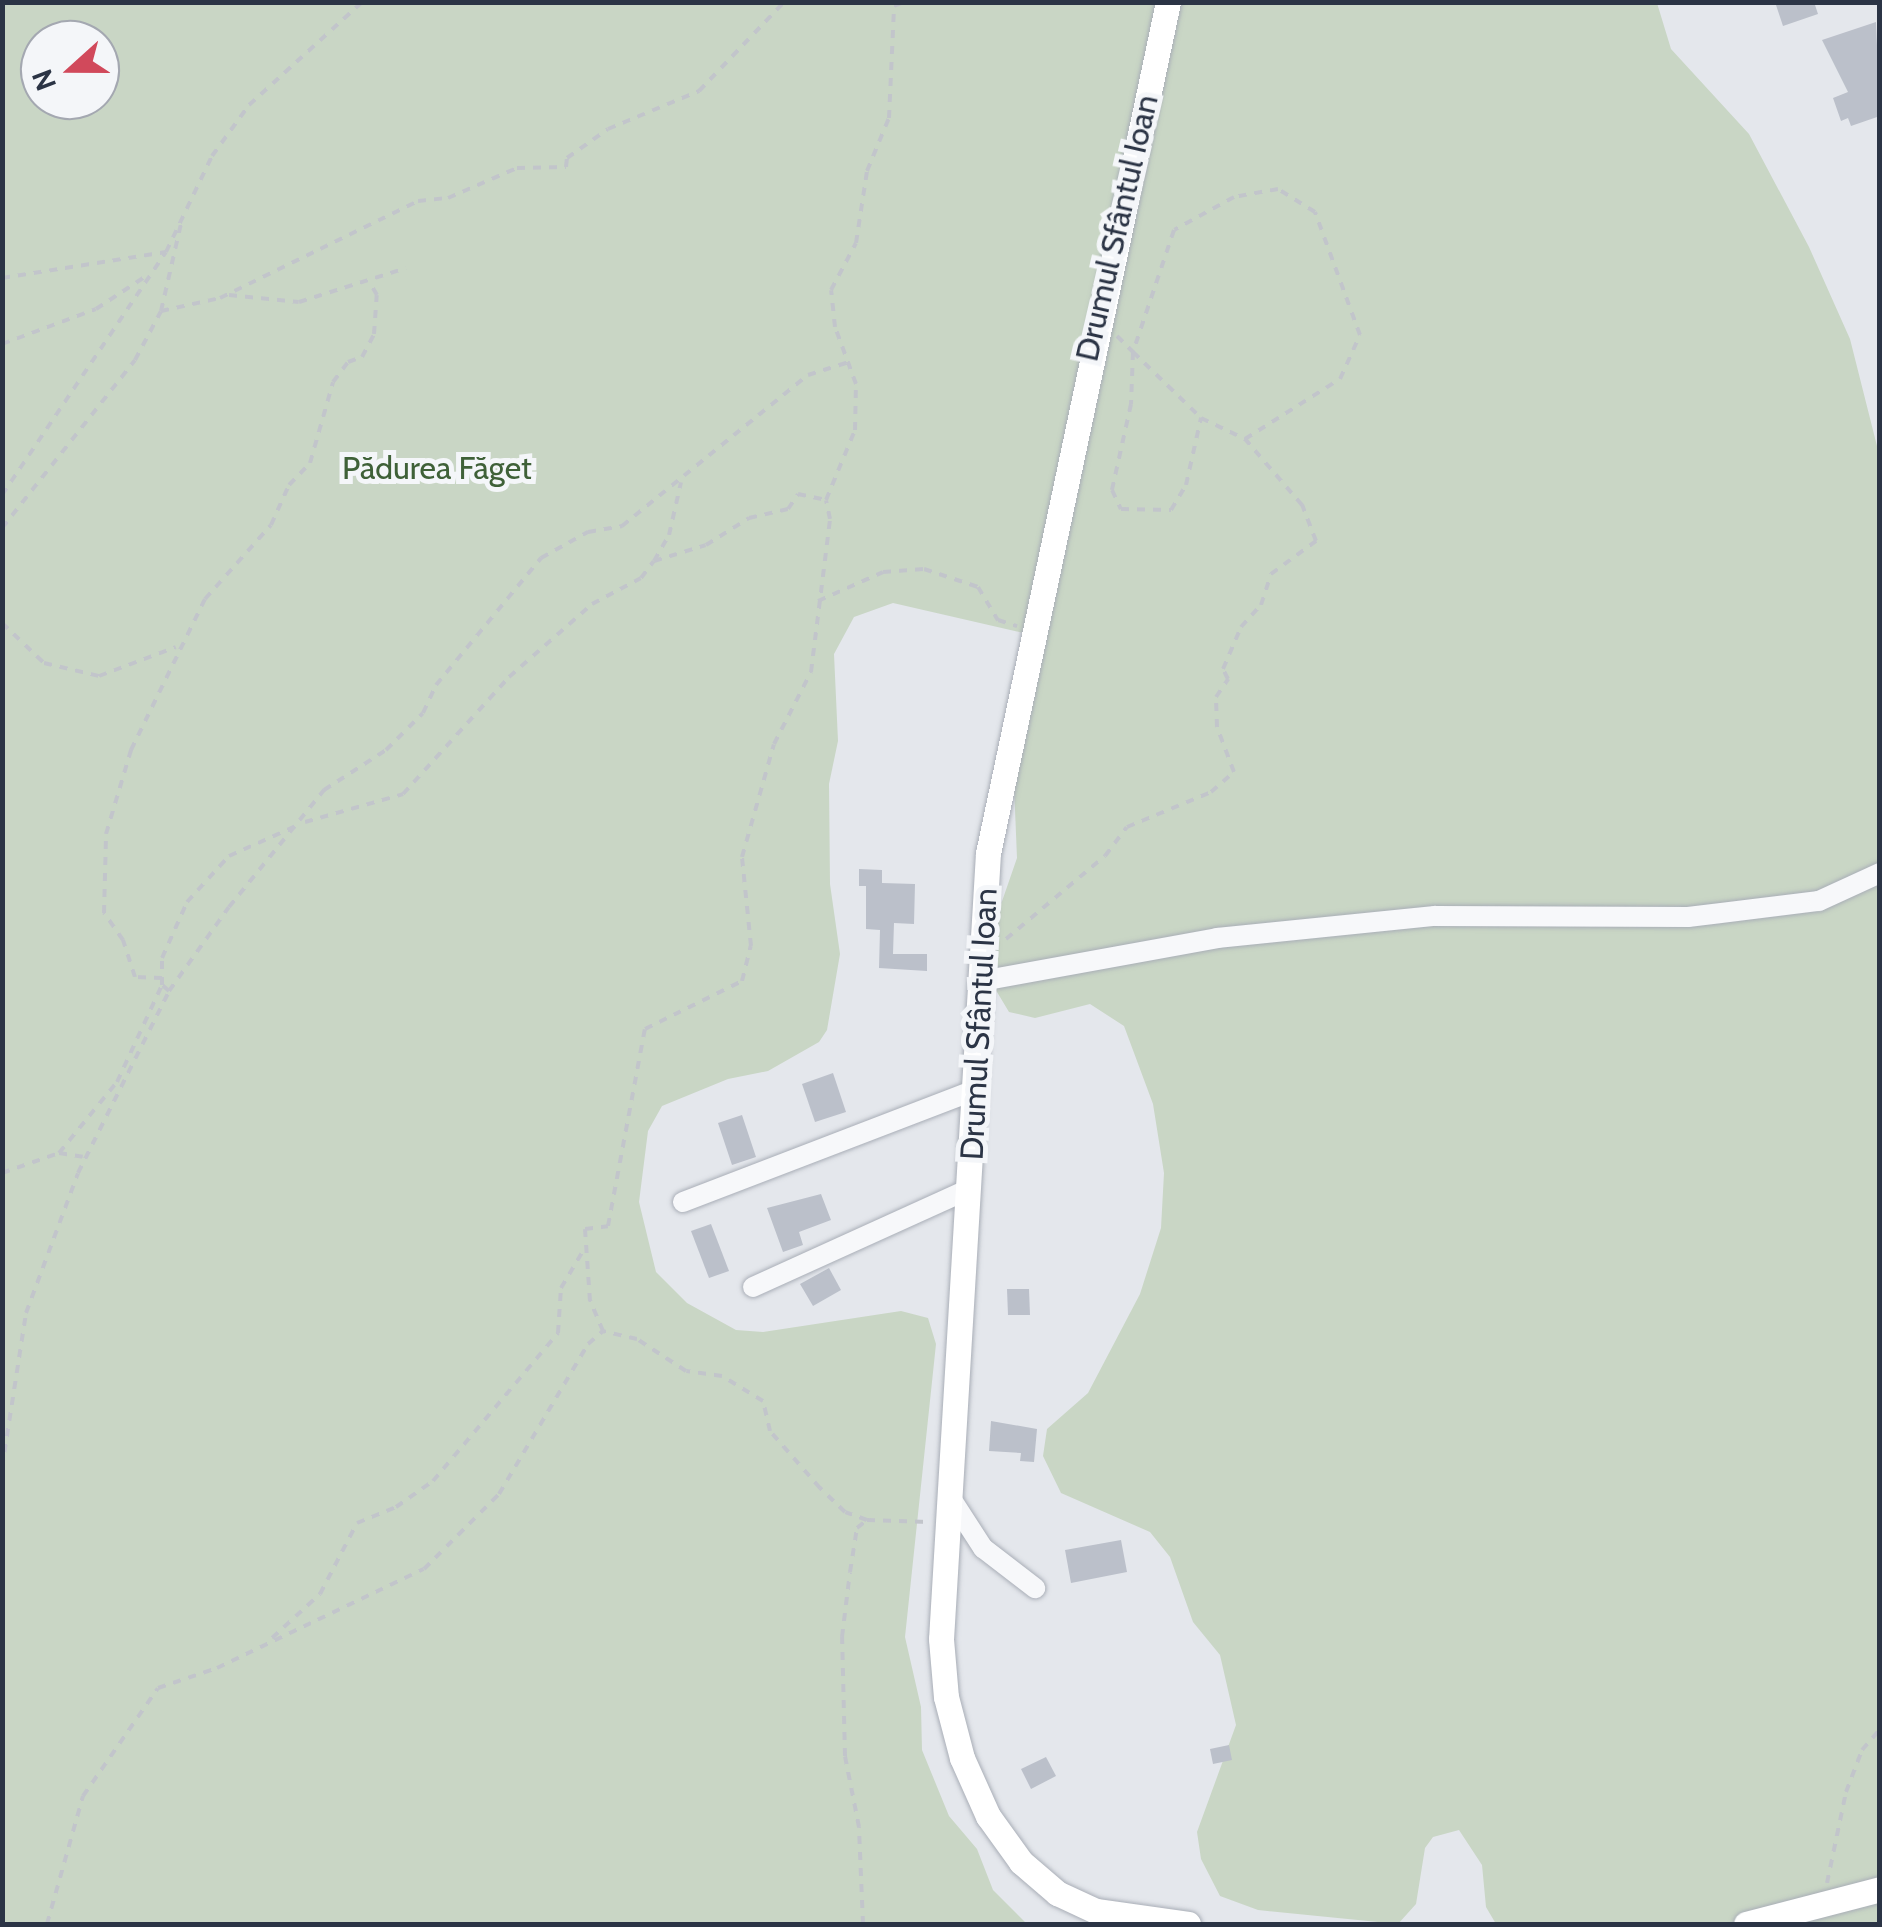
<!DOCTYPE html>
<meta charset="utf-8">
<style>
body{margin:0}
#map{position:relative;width:1882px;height:1927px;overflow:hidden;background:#e4e7ec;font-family:Cabin,sans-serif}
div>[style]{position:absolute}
.green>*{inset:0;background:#c9d6c5}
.building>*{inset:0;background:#bbc0ca}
.path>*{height:4px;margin-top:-2px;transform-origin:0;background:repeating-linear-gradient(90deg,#c2c5cb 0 8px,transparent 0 16px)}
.roads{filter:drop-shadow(0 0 2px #a9aeb7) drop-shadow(0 0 2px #a9aeb7)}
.minor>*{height:20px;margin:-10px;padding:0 10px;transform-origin:10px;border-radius:10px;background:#f7f8fa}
.major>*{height:25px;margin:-12.5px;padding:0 12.5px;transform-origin:12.5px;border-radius:12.5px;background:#fff}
span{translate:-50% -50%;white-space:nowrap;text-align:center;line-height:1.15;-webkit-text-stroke:10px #f4f6f9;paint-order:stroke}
.street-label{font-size:32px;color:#2b3445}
.park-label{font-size:32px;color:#3f6138}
.frame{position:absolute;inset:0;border:5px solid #2b3445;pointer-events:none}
.north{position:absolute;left:20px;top:20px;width:100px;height:100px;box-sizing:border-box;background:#f4f6f9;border:2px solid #a4a8b1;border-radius:50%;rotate:249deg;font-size:28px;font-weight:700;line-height:40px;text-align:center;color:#2b3445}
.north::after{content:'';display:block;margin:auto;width:35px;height:45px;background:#d1495b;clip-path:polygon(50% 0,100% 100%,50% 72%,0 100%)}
</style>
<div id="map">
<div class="green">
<div style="clip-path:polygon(evenodd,3px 3px,1657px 3px,1671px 49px,1749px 134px,1809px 247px,1850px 339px,1879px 454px,1879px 1924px,1496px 1924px,1486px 1907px,1482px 1865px,1459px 1830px,1433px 1837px,1425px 1848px,1416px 1904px,1398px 1924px,1258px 1910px,1220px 1896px,1201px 1859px,1197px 1832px,1236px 1725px,1220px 1655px,1193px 1622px,1170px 1557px,1150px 1532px,1061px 1493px,1043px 1456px,1047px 1429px,1088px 1393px,1140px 1294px,1161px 1228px,1164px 1173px,1153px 1104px,1124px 1026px,1090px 1004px,1035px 1018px,1009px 1012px,988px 977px,990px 936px,1017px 858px,1013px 761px,1045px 638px,893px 603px,854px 617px,834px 654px,838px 741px,829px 784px,830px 884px,840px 954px,827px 1030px,819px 1042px,768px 1071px,728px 1079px,662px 1106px,648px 1131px,639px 1202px,656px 1272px,687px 1303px,736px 1330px,763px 1332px,901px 1311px,928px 1318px,936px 1344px,905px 1637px,921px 1707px,922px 1750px,949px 1816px,977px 1849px,993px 1890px,1027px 1924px,3px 1924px,3px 3px,40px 40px,100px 40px,100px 100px,40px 100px,40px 40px)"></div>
</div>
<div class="building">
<div style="clip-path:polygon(1775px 2px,1814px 2px,1818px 14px,1783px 26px)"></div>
<div style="clip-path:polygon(1876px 22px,1880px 116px,1851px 126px,1848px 118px,1841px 121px,1833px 98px,1848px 92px,1822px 40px)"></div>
<div style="clip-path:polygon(859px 869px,882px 870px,882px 883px,915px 884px,914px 924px,894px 923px,893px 954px,927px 954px,927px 971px,879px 968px,880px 930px,866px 929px,866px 886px,859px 886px)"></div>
<div style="clip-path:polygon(833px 1073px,846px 1112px,815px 1122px,802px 1084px)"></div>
<div style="clip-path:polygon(742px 1115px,756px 1157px,732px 1165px,718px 1123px)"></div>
<div style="clip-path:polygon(821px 1194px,831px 1220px,799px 1232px,803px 1245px,783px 1252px,767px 1208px)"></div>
<div style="clip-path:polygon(711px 1224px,729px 1271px,709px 1278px,691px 1231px)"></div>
<div style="clip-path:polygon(829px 1268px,841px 1290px,813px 1306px,800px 1284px)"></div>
<div style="clip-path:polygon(1007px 1289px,1029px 1289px,1030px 1315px,1008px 1315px)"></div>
<div style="clip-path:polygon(991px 1421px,1037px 1429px,1034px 1462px,1020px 1461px,1021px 1453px,989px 1451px)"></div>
<div style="clip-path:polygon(1121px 1540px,1127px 1572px,1071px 1583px,1065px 1550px)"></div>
<div style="clip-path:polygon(1229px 1745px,1232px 1760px,1213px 1764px,1210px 1749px)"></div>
<div style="clip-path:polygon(1046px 1757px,1056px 1776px,1031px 1789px,1021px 1769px)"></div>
</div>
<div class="path">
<div style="left:2px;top:278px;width:166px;rotate:-9deg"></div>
<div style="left:229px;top:295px;width:70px;rotate:5.7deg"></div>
<div style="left:299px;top:302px;width:112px;rotate:-17.6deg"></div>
<div style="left:161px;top:311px;width:94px;rotate:-77.1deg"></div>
<div style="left:1117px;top:336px;width:23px;rotate:45deg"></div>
<div style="left:1133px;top:352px;width:52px;rotate:92.2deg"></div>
<div style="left:1131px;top:404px;width:88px;rotate:102.5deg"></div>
<div style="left:1112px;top:490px;width:21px;rotate:65deg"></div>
<div style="left:1121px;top:509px;width:50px;rotate:1.1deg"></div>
<div style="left:1171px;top:510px;width:29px;rotate:-59deg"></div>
<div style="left:1186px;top:485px;width:69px;rotate:-77.4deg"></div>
<div style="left:1201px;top:418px;width:49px;rotate:25.5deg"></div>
<div style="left:1245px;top:439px;width:112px;rotate:-32.3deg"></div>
<div style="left:1340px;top:379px;width:48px;rotate:-65.6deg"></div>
<div style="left:1360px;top:335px;width:131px;rotate:-110.1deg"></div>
<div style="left:1315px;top:212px;width:44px;rotate:-148.1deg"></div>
<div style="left:1278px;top:189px;width:45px;rotate:169.7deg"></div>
<div style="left:1234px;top:197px;width:68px;rotate:151.2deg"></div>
<div style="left:1174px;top:230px;width:129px;rotate:108.6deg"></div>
<div style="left:1133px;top:352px;width:95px;rotate:44.1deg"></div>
<div style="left:2px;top:344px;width:100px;rotate:-20.4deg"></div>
<div style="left:96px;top:309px;width:60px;rotate:-33.4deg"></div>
<div style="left:2px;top:495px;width:293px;rotate:-56deg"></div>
<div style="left:166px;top:252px;width:106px;rotate:-64.4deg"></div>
<div style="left:212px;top:156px;width:63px;rotate:-54deg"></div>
<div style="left:249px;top:105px;width:153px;rotate:-42.3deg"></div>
<div style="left:2px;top:528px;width:214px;rotate:-51.6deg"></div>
<div style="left:135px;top:360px;width:55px;rotate:-62deg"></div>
<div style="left:161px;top:311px;width:60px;rotate:-12.4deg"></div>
<div style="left:220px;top:298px;width:220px;rotate:-26.1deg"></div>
<div style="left:418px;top:201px;width:30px;rotate:-6deg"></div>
<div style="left:448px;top:198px;width:75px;rotate:-23.5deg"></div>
<div style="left:517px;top:168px;width:49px;rotate:-1.2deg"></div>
<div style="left:566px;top:167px;width:9px;rotate:-84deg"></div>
<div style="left:567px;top:158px;width:50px;rotate:-35.3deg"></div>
<div style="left:608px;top:129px;width:99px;rotate:-22.7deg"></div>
<div style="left:699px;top:91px;width:123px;rotate:-46.3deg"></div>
<div style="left:654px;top:561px;width:30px;rotate:-60deg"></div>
<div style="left:669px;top:535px;width:54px;rotate:-77.2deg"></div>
<div style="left:818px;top:601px;width:71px;rotate:-24deg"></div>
<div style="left:883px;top:572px;width:41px;rotate:-4.2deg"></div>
<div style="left:924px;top:569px;width:57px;rotate:18.4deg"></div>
<div style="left:978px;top:587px;width:39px;rotate:59deg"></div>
<div style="left:998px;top:620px;width:20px;rotate:18deg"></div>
<div style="left:2px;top:623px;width:58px;rotate:43.6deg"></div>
<div style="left:44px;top:663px;width:57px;rotate:13.3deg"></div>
<div style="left:99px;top:676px;width:82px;rotate:-20.6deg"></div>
<div style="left:305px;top:822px;width:102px;rotate:-15.9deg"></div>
<div style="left:403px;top:794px;width:158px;rotate:-47.8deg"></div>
<div style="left:509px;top:677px;width:111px;rotate:-41.3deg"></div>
<div style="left:592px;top:604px;width:55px;rotate:-28deg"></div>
<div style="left:641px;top:578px;width:21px;rotate:-53deg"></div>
<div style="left:654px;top:561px;width:54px;rotate:-17.1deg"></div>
<div style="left:706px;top:545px;width:51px;rotate:-32.1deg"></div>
<div style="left:749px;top:518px;width:40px;rotate:-13deg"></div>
<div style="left:788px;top:509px;width:18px;rotate:-56deg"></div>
<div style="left:798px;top:494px;width:29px;rotate:12deg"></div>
<div style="left:1006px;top:939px;width:129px;rotate:-40deg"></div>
<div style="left:1105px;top:856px;width:36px;rotate:-53deg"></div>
<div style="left:1127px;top:827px;width:91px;rotate:-22.6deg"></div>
<div style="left:1211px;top:792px;width:30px;rotate:-41deg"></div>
<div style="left:1234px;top:772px;width:48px;rotate:-110.7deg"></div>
<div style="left:1217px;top:727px;width:30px;rotate:-92deg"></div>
<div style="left:1216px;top:697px;width:22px;rotate:-56deg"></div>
<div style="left:1228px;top:679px;width:11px;rotate:-117deg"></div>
<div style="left:1223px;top:669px;width:46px;rotate:-66.8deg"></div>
<div style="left:1241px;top:627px;width:30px;rotate:-48deg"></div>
<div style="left:1261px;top:605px;width:33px;rotate:-72deg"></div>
<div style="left:1271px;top:574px;width:56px;rotate:-36.3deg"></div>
<div style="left:1316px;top:541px;width:39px;rotate:-111deg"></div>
<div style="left:1302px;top:505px;width:87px;rotate:-130.8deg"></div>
<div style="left:162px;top:978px;width:27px;rotate:-178deg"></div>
<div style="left:135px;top:977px;width:39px;rotate:-108deg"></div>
<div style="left:123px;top:940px;width:33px;rotate:-125deg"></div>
<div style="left:104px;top:913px;width:79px;rotate:-88.5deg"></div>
<div style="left:106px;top:834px;width:88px;rotate:-73.4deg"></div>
<div style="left:131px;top:750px;width:168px;rotate:-63.9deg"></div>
<div style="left:205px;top:599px;width:99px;rotate:-48.3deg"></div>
<div style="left:271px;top:525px;width:44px;rotate:-65.8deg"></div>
<div style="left:289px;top:485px;width:30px;rotate:-46deg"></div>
<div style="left:310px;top:463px;width:84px;rotate:-74.1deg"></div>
<div style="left:333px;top:382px;width:25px;rotate:-53deg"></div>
<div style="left:348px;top:362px;width:15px;rotate:-20deg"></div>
<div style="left:362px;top:357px;width:26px;rotate:-62deg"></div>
<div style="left:374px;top:334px;width:39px;rotate:-86deg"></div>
<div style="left:377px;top:295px;width:14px;rotate:-120deg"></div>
<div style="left:169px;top:991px;width:9px;rotate:-139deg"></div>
<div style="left:162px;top:985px;width:27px;rotate:-90deg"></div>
<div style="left:162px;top:958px;width:61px;rotate:-65.9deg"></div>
<div style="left:187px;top:902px;width:62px;rotate:-47.6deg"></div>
<div style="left:229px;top:856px;width:73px;rotate:-24.1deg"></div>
<div style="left:59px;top:1153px;width:92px;rotate:-50.8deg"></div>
<div style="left:117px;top:1082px;width:107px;rotate:-65.1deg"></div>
<div style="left:2px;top:1173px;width:60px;rotate:-19.3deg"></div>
<div style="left:59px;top:1153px;width:24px;rotate:9deg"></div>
<div style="left:2px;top:1468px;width:157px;rotate:-81.2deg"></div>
<div style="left:26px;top:1313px;width:149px;rotate:-69.6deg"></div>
<div style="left:78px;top:1173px;width:203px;rotate:-63.4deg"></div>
<div style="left:169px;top:991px;width:103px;rotate:-54.5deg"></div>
<div style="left:229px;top:907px;width:151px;rotate:-50.9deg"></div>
<div style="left:324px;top:790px;width:74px;rotate:-32.8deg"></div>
<div style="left:386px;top:750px;width:52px;rotate:-45deg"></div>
<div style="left:423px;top:713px;width:31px;rotate:-65deg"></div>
<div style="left:436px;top:685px;width:165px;rotate:-50.4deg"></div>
<div style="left:541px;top:558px;width:54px;rotate:-29deg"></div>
<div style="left:588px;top:532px;width:35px;rotate:-10deg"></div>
<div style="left:622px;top:526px;width:240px;rotate:-39.1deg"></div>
<div style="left:808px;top:375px;width:43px;rotate:-17.6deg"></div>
<div style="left:867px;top:1520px;width:23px;rotate:-160deg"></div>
<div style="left:845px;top:1512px;width:35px;rotate:-136deg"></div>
<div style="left:820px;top:1488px;width:76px;rotate:-131.3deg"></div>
<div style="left:770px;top:1431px;width:31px;rotate:-103deg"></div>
<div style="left:763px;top:1401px;width:48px;rotate:-148.6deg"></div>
<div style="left:722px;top:1376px;width:36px;rotate:-172deg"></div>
<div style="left:686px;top:1371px;width:59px;rotate:-146.9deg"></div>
<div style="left:637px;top:1339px;width:35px;rotate:-167deg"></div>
<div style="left:603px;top:1331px;width:33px;rotate:-113deg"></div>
<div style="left:590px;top:1301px;width:72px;rotate:-94deg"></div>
<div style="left:585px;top:1229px;width:23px;rotate:-7deg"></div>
<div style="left:608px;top:1226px;width:200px;rotate:-79.4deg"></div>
<div style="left:645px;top:1029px;width:108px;rotate:-26.3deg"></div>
<div style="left:742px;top:981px;width:36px;rotate:-76deg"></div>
<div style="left:751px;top:946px;width:89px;rotate:-95.8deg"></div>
<div style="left:742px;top:857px;width:117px;rotate:-74.2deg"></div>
<div style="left:774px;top:744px;width:81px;rotate:-62.8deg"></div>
<div style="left:811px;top:672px;width:154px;rotate:-82.9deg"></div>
<div style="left:830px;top:519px;width:19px;rotate:-102deg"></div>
<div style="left:826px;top:500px;width:76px;rotate:-67.5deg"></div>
<div style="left:855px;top:430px;width:46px;rotate:-88.8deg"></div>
<div style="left:856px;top:384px;width:61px;rotate:-110.2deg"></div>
<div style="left:835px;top:327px;width:37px;rotate:-96deg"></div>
<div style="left:831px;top:290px;width:53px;rotate:-62deg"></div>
<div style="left:856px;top:243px;width:73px;rotate:-81.3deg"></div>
<div style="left:867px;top:171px;width:57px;rotate:-67.5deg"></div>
<div style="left:889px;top:118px;width:112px;rotate:-87.4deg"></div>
<div style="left:894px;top:6px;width:11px;rotate:-22deg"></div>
<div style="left:272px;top:1638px;width:65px;rotate:-42.5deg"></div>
<div style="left:320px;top:1594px;width:80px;rotate:-62.5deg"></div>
<div style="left:357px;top:1523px;width:42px;rotate:-22.3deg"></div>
<div style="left:396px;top:1507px;width:45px;rotate:-35.1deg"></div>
<div style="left:433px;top:1481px;width:194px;rotate:-49.8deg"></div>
<div style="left:558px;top:1333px;width:45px;rotate:-86.2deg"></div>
<div style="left:561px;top:1288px;width:43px;rotate:-59.3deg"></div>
<div style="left:1827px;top:1883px;width:93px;rotate:-78.2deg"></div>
<div style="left:1846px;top:1792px;width:45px;rotate:-69.1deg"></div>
<div style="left:1862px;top:1750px;width:28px;rotate:-49deg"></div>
<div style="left:47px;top:1924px;width:133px;rotate:-74.3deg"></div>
<div style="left:83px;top:1796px;width:131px;rotate:-55.2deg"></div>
<div style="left:158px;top:1688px;width:62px;rotate:-18.7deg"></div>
<div style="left:217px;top:1668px;width:229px;rotate:-25.6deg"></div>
<div style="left:424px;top:1569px;width:106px;rotate:-45deg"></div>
<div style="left:499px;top:1494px;width:174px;rotate:-59.3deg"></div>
<div style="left:588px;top:1344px;width:20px;rotate:-41deg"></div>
<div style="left:863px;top:1924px;width:97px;rotate:-92.4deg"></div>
<div style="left:859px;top:1827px;width:72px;rotate:-101.2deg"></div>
<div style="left:845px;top:1756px;width:119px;rotate:-91.4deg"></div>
<div style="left:842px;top:1637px;width:65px;rotate:-83deg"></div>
<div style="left:850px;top:1572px;width:45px;rotate:-81deg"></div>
<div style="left:857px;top:1528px;width:13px;rotate:-39deg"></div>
<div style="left:867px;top:1520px;width:62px;rotate:1.8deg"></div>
</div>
<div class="roads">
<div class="minor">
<div style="left:981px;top:981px;width:240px;rotate:-10.3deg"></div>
<div style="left:1217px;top:938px;width:219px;rotate:-5.8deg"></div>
<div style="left:1435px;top:916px;width:253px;rotate:0.2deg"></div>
<div style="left:1688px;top:917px;width:132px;rotate:-7deg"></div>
<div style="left:1819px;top:901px;width:67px;rotate:-24.7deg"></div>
<div style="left:683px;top:1202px;width:313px;rotate:-21deg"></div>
<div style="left:753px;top:1287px;width:237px;rotate:-24.4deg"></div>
<div style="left:950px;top:1497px;width:61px;rotate:57.1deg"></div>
<div style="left:983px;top:1548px;width:66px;rotate:37.6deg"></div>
</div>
<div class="major">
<div style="left:1168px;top:2px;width:870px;rotate:101.94deg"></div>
<div style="left:988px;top:853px;width:787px;rotate:93.42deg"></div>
<div style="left:941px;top:1639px;width:58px;rotate:85.1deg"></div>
<div style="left:946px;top:1697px;width:63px;rotate:75.3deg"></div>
<div style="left:962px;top:1758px;width:64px;rotate:65.9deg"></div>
<div style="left:988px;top:1816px;width:57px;rotate:54.3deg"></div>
<div style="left:1021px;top:1862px;width:48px;rotate:40.7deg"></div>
<div style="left:1057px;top:1893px;width:43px;rotate:24.8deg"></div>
<div style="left:1096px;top:1911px;width:93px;rotate:8deg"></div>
<div style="left:1746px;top:1924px;width:138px;rotate:-14.6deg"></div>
</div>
</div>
<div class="street-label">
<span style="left:1117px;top:228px;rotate:-77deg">Drumul Sfântul Ioan</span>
<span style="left:979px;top:1024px;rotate:-87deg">Drumul Sfântul Ioan</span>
</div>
<div class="park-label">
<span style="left:437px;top:468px">Pădurea Făget</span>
</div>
<div class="frame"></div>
<div class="north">N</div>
</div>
